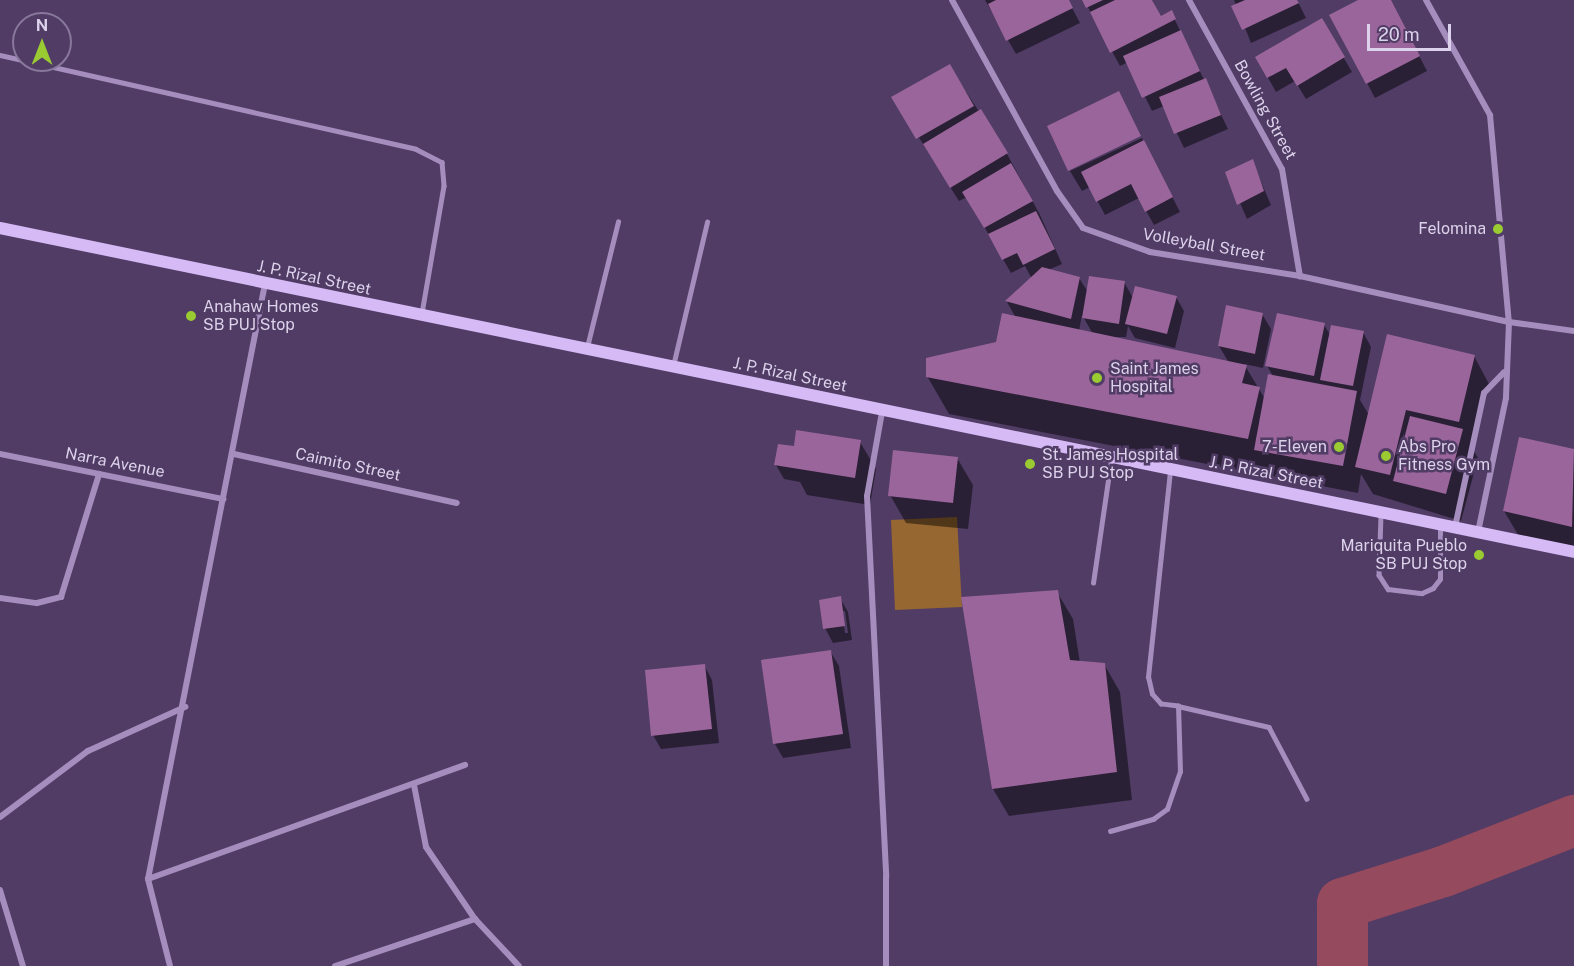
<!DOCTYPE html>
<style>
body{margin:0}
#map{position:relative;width:1574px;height:966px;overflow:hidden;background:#503c65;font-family:"Public Sans",sans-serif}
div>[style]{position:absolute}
.green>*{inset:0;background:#976732}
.shadow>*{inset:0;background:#0007}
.river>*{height:51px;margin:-25.5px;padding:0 25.5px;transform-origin:25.5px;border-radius:25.5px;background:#954a5d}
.building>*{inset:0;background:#9a659b}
.lane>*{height:4.5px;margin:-2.25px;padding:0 2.25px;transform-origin:2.25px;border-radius:2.25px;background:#a58ebe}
.street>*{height:6px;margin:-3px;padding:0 3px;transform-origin:3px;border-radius:3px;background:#a58ebe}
.secondary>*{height:12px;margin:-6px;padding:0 6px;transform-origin:6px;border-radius:6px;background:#d6baf6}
.dots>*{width:16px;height:16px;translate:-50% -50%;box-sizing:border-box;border:3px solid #503c65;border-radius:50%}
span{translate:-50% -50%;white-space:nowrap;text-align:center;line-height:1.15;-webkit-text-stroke:5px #503c65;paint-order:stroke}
.street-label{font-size:16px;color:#ddd2eb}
.poi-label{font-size:16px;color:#ddd2eb}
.right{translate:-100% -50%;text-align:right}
.left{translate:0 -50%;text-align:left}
.north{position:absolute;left:12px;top:12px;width:60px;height:60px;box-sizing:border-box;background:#503c65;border:2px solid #88789b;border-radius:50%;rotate:0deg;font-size:16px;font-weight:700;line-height:24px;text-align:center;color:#ddd2eb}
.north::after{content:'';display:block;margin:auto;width:21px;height:27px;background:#9bcb33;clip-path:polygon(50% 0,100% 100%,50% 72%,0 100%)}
.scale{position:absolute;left:1367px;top:24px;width:84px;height:27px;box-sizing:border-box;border:3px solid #ddd2eb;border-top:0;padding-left:8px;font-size:18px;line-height:21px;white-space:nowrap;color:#ddd2eb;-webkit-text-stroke:4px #503c65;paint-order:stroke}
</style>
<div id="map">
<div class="green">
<div style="clip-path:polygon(957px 517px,962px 607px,895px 610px,891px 520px)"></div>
</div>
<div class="shadow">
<div style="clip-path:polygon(985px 0,1068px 0,1080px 23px,1016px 54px)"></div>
<div style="clip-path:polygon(1084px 0,1152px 0,1161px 18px,1171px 12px,1228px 129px,1184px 148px,1164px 106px,1152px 111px,1128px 62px,1120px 66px)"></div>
<div style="clip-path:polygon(1234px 0,1297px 0,1306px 18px,1251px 43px)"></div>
<div style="clip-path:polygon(1361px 0,1390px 0,1427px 71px,1375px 98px,1331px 16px)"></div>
<div style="clip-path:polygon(1322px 21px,1352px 72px,1306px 99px,1295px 81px,1276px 92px,1257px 58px)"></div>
<div style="clip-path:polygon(evenodd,949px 66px,1007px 154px,1040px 215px,1062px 264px,1048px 270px,1079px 278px,1088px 292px,1124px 282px,1133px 298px,1176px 297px,1184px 311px,1175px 348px,1135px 338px,1128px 326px,1126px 337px,1108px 337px,1229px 363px,1219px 346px,1262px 314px,1271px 329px,1263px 368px,1244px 364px,1265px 399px,1273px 376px,1267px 366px,1324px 325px,1331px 336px,1363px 332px,1371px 347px,1360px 400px,1369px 415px,1474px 356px,1489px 384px,1472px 448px,1478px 458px,1461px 521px,1373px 494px,1361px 474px,1358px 493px,949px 414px,927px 376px,997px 344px,1016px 318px,1007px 302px,1032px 279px,1025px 266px,1011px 273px,967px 197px,959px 201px,894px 98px,949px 66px,1082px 315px,1093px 334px,1079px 331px,1082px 315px)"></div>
<div style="clip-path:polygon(1142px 138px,1180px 212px,1154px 225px,1139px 198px,1105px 215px,1090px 187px,1082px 191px,1070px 171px)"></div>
<div style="clip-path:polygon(1252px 161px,1271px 205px,1247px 219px,1227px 173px)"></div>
<div style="clip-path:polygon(1521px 439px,1574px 451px,1574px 550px,1520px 538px,1504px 511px)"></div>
<div style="clip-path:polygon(860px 442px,876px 469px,870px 505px,807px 495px,800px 482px,784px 479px,776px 465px)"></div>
<div style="clip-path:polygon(957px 458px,973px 485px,968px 529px,906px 523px,890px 495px)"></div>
<div style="clip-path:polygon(1057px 592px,1073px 619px,1080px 663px,1104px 664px,1120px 692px,1132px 800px,1009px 816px,993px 789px)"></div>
<div style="clip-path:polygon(evenodd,840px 598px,848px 612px,852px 640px,833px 643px,825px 628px,840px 598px,842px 611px,845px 611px,848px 633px,845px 633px,842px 611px)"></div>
<div style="clip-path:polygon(830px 651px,839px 666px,851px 748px,783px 758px,775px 744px)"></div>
<div style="clip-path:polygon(704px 665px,712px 680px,719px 743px,661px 749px,653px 735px)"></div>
</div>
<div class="river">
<div style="left:1342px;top:966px;width:63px;rotate:-90deg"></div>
<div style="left:1342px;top:903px;width:106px;rotate:-17.6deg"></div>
<div style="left:1443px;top:871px;width:141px;rotate:-21.3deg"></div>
</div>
<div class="building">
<div style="clip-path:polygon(996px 0,1069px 0,1073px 8px,1006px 41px,988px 4px)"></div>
<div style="clip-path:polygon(1082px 0,1103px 0,1086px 8px)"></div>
<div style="clip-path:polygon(1115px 0,1152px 0,1161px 16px,1172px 10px,1176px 19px,1110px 53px,1090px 12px)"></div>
<div style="clip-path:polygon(1245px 0,1297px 0,1299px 3px,1242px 30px,1231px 6px)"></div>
<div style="clip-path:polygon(1358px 0,1391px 0,1420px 56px,1366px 84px,1329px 15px)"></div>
<div style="clip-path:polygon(1322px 18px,1345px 57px,1297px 86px,1286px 68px,1267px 78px,1255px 57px)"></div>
<div style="clip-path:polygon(1181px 30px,1200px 71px,1142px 98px,1123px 56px)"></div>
<div style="clip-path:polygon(950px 64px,974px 106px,916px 139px,891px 97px)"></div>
<div style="clip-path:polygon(1206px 78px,1221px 115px,1174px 134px,1159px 97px)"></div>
<div style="clip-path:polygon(1119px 91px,1141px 136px,1068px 171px,1047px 126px)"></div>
<div style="clip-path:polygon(981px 109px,1008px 153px,950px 188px,923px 144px)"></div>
<div style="clip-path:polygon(1144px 140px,1173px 197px,1145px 212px,1131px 184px,1096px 202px,1081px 172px)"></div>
<div style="clip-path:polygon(1253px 159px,1264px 191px,1237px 205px,1225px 172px)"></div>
<div style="clip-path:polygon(1011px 163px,1033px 201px,984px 228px,962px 192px)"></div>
<div style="clip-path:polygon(1036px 211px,1055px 249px,1023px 265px,1017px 253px,1002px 260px,988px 234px)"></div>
<div style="clip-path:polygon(1042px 267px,1080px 277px,1071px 319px,1005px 301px)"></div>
<div style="clip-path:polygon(1089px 276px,1125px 281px,1119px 324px,1082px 318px)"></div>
<div style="clip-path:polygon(1135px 286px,1177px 296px,1167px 334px,1125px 324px)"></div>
<div style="clip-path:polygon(1226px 305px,1263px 313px,1255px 354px,1218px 346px)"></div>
<div style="clip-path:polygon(1002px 313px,1247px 365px,1242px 383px,1260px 387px,1248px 439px,926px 377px,926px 358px,996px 342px)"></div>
<div style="clip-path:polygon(1277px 313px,1325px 323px,1314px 376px,1265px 366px)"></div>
<div style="clip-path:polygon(1331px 325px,1364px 331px,1353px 386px,1320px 380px)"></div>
<div style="clip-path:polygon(1387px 334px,1475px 355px,1459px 422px,1406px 410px,1390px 475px,1355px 467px)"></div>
<div style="clip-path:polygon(1268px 374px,1357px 391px,1343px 466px,1254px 450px)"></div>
<div style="clip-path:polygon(1410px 416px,1463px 429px,1446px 494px,1393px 481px)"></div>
<div style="clip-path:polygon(796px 430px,861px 440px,855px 478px,774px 465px,778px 444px,794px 446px)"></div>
<div style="clip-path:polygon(1519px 437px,1574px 449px,1572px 527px,1503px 511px)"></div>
<div style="clip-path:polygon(893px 450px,958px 457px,953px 503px,888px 496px)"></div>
<div style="clip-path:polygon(1058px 590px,1070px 660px,1105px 663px,1117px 772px,992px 789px,961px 597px)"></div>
<div style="clip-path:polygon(841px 596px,845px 626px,823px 629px,819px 600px)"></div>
<div style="clip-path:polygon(831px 650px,843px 734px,773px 744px,761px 660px)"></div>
<div style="clip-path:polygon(705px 664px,712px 729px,651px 736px,645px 670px)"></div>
</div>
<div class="lane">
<div style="left:0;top:55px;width:426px;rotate:12.7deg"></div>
<div style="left:416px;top:149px;width:29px;rotate:27deg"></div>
<div style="left:442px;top:162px;width:24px;rotate:85deg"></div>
<div style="left:444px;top:186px;width:130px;rotate:99.8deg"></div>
<div style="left:587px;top:347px;width:129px;rotate:-76.1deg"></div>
<div style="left:673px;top:366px;width:148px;rotate:-76.7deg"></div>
<div style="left:1381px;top:515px;width:60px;rotate:91.9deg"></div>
<div style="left:1379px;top:575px;width:17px;rotate:57deg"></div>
<div style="left:1388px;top:589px;width:34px;rotate:7deg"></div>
<div style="left:1422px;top:593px;width:12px;rotate:-24deg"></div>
<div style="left:1433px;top:588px;width:11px;rotate:-52deg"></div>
<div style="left:1440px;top:579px;width:54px;rotate:-90deg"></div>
<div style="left:1093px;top:583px;width:125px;rotate:-81.7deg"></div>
<div style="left:1178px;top:706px;width:93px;rotate:13deg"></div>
<div style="left:1269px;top:727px;width:81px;rotate:62.2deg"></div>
<div style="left:1110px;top:831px;width:45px;rotate:-15.6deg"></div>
<div style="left:1153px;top:819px;width:17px;rotate:-36deg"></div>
<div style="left:1167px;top:809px;width:39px;rotate:-71deg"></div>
<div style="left:1180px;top:772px;width:66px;rotate:-91.7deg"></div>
<div style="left:1178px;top:706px;width:17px;rotate:-173deg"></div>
<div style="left:1161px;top:704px;width:13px;rotate:-132deg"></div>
<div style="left:1152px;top:694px;width:17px;rotate:-103deg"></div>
<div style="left:1148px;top:677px;width:208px;rotate:-83.9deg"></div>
</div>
<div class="street">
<div style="left:952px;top:0;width:218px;rotate:61.2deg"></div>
<div style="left:1057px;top:191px;width:45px;rotate:54.9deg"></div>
<div style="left:1083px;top:228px;width:71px;rotate:19.7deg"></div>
<div style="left:1150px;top:252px;width:152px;rotate:9.1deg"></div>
<div style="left:1300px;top:276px;width:214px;rotate:12.4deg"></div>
<div style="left:1509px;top:322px;width:66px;rotate:7.9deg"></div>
<div style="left:1189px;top:0;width:193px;rotate:61.2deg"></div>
<div style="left:1282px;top:169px;width:109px;rotate:80.5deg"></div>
<div style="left:1426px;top:0;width:132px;rotate:60.9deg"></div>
<div style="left:1490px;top:115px;width:208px;rotate:84.8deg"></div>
<div style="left:1509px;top:322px;width:76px;rotate:92.3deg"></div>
<div style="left:1506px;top:398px;width:137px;rotate:101.8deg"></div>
<div style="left:882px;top:412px;width:85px;rotate:100.1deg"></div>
<div style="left:867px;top:496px;width:381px;rotate:87.1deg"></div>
<div style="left:886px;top:877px;width:89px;rotate:90deg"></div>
<div style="left:0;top:454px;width:228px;rotate:11.4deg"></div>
<div style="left:234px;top:454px;width:228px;rotate:12.4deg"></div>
<div style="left:1455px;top:527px;width:137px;rotate:-77.8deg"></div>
<div style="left:1484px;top:393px;width:29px;rotate:-46deg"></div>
<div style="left:0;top:598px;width:37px;rotate:8deg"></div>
<div style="left:37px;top:603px;width:25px;rotate:-14deg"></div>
<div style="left:61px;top:597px;width:129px;rotate:-72.8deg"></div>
<div style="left:414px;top:785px;width:63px;rotate:79deg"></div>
<div style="left:426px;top:847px;width:87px;rotate:55.8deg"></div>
<div style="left:475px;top:919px;width:64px;rotate:46.9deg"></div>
<div style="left:0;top:817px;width:110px;rotate:-36.9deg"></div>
<div style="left:88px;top:751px;width:107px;rotate:-24.4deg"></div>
<div style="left:148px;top:879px;width:337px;rotate:-19.8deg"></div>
<div style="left:0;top:890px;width:79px;rotate:73.2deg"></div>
<div style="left:170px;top:966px;width:90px;rotate:-104.2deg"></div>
<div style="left:148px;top:879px;width:606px;rotate:-78.88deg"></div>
<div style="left:335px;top:966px;width:148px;rotate:-18.6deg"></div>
</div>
<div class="secondary">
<div style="left:0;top:228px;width:1607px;rotate:11.63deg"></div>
</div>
<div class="dots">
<div style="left:1498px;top:229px;background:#9bcb33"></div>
<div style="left:191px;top:316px;background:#9bcb33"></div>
<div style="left:1097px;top:378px;background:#9bcb33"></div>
<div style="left:1339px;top:447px;background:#9bcb33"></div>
<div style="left:1386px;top:456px;background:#9bcb33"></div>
<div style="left:1030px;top:464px;background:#9bcb33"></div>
<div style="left:1479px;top:555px;background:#9bcb33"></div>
</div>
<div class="street-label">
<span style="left:1265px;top:110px;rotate:61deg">Bowling Street</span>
<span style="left:1204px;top:245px;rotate:10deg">Volleyball Street</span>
<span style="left:314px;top:278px;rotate:12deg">J. P. Rizal Street</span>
<span style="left:790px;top:375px;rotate:12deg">J. P. Rizal Street</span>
<span style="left:115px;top:463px;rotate:11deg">Narra Avenue</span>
<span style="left:348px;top:465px;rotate:12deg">Caimito Street</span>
<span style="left:1266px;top:473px;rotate:11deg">J. P. Rizal Street</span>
</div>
<div class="poi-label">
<span class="right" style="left:1486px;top:229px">Felomina</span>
<span class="left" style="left:203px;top:316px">Anahaw Homes<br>SB PUJ Stop</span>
<span class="left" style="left:1110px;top:378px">Saint James<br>Hospital</span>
<span class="right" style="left:1327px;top:447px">7-Eleven</span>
<span class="left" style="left:1398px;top:456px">Abs Pro<br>Fitness Gym</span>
<span class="left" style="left:1042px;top:464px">St. James Hospital<br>SB PUJ Stop</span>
<span class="right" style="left:1467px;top:555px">Mariquita Pueblo<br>SB PUJ Stop</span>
</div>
<div class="north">N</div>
<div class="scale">20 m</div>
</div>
